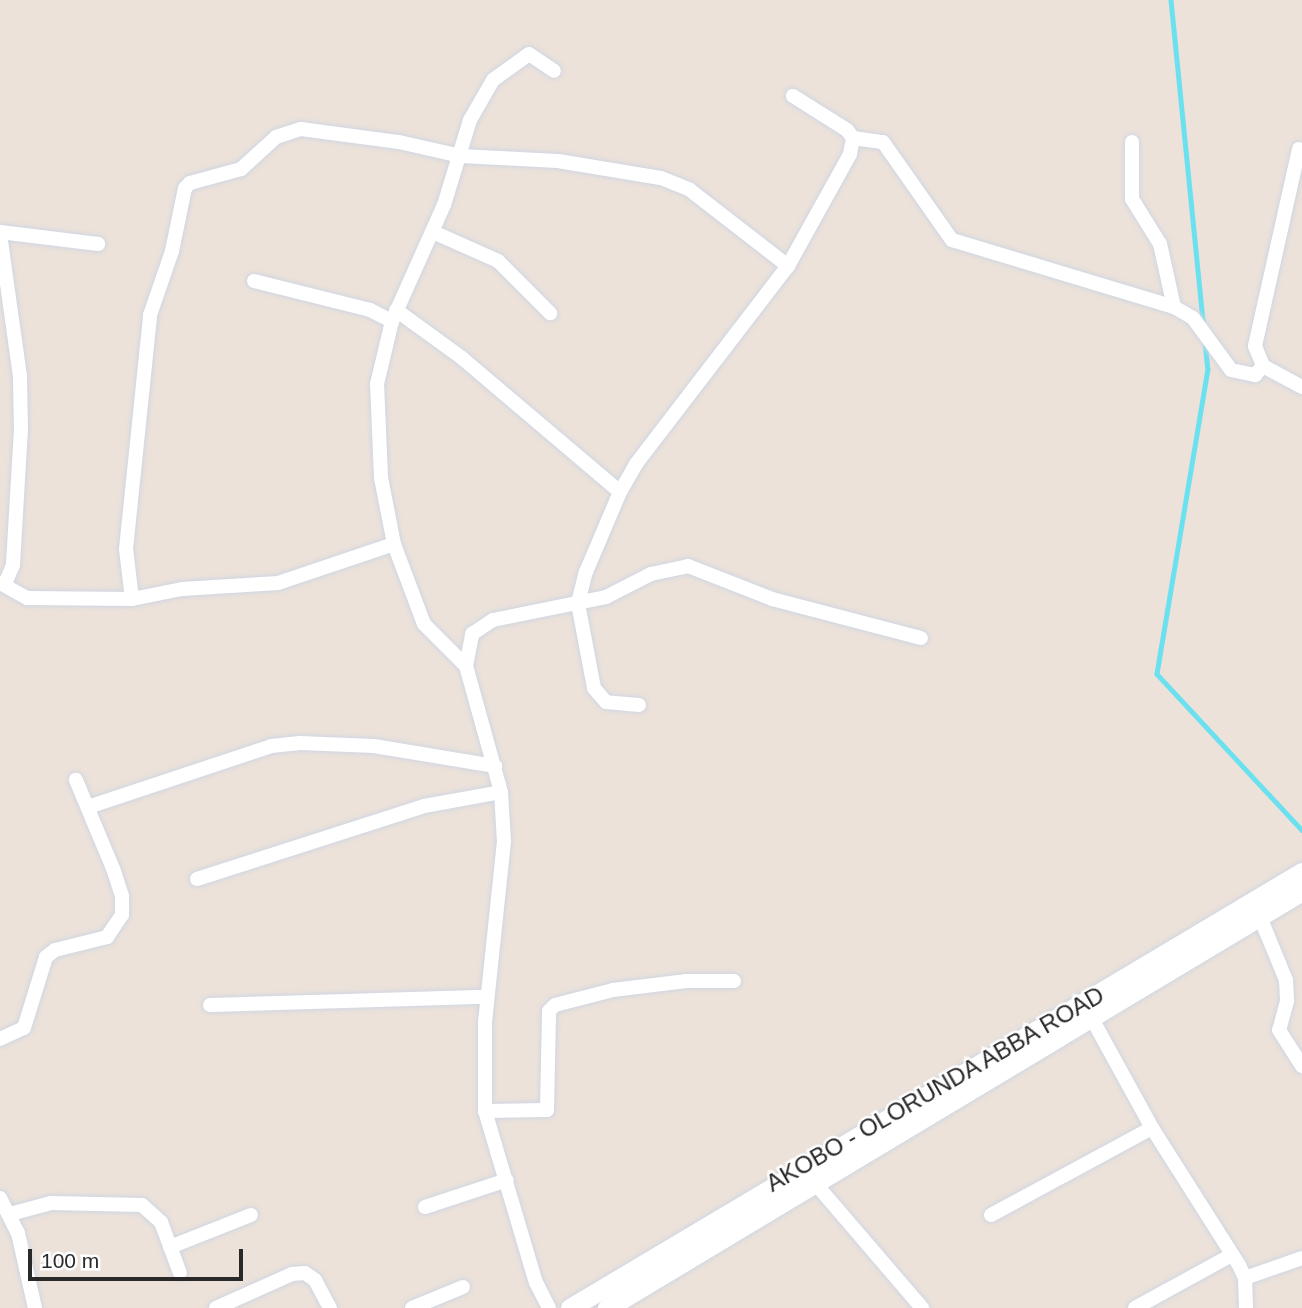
<!DOCTYPE html>
<style>
body{margin:0}
#map{position:relative;width:1302px;height:1308px;overflow:hidden;background:#ece2da;font-family:Arial,sans-serif}
div>[style]{position:absolute}
.stream>*{height:4.5px;margin:-2.25px;padding:0 2.25px;transform-origin:2.25px;border-radius:2.25px;background:#6be1f0}
.roads{filter:drop-shadow(0 0 2px #d0d6e2) drop-shadow(0 0 2px #d0d6e2)}
.street>*{height:14px;margin:-7px;padding:0 7px;transform-origin:7px;border-radius:7px;background:#fff}
.secondary>*{height:19px;margin:-9.5px;padding:0 9.5px;transform-origin:9.5px;border-radius:9.5px;background:#fff}
span{translate:-50% -50%;white-space:nowrap;text-align:center;line-height:1.15;-webkit-text-stroke:5px #fff;paint-order:stroke}
.street-label{font-size:24px;color:#292929}
.scale{position:absolute;left:28px;top:1249px;width:215px;height:32px;box-sizing:border-box;border:4px solid #292929;border-top:0;padding-left:9px;font-size:21px;line-height:24px;white-space:nowrap;color:#292929;-webkit-text-stroke:5px #fff;paint-order:stroke}
</style>
<div id="map">
<div class="stream">
<div style="left:1171px;top:0;width:325px;rotate:84.3deg"></div>
<div style="left:1205px;top:342px;width:27px;rotate:84deg"></div>
<div style="left:1208px;top:369px;width:309px;rotate:99.5deg"></div>
<div style="left:1157px;top:674px;width:213px;rotate:47.1deg"></div>
</div>
<div class="roads">
<div class="street">
<div style="left:853px;top:138px;width:30px;rotate:8deg"></div>
<div style="left:883px;top:142px;width:120px;rotate:54.9deg"></div>
<div style="left:952px;top:240px;width:232px;rotate:16.8deg"></div>
<div style="left:1174px;top:307px;width:65px;rotate:-102.5deg"></div>
<div style="left:1160px;top:244px;width:53px;rotate:-121.9deg"></div>
<div style="left:1132px;top:199px;width:57px;rotate:-90deg"></div>
<div style="left:1299px;top:149px;width:202px;rotate:102.6deg"></div>
<div style="left:1255px;top:346px;width:22px;rotate:68deg"></div>
<div style="left:1263px;top:366px;width:44px;rotate:28.3deg"></div>
<div style="left:0;top:232px;width:99px;rotate:7deg"></div>
<div style="left:433px;top:232px;width:71px;rotate:24deg"></div>
<div style="left:498px;top:261px;width:74px;rotate:45deg"></div>
<div style="left:0;top:234px;width:144px;rotate:82deg"></div>
<div style="left:20px;top:377px;width:52px;rotate:88.9deg"></div>
<div style="left:21px;top:429px;width:136px;rotate:93.4deg"></div>
<div style="left:13px;top:565px;width:21px;rotate:113deg"></div>
<div style="left:254px;top:281px;width:120px;rotate:14deg"></div>
<div style="left:370px;top:310px;width:25px;rotate:27deg"></div>
<div style="left:1174px;top:307px;width:22px;rotate:30deg"></div>
<div style="left:1193px;top:318px;width:64px;rotate:53.8deg"></div>
<div style="left:1231px;top:370px;width:25px;rotate:12deg"></div>
<div style="left:1255px;top:375px;width:12px;rotate:-48deg"></div>
<div style="left:396px;top:310px;width:82px;rotate:36deg"></div>
<div style="left:462px;top:358px;width:207px;rotate:40.3deg"></div>
<div style="left:394px;top:544px;width:122px;rotate:161.4deg"></div>
<div style="left:278px;top:583px;width:96px;rotate:176.4deg"></div>
<div style="left:182px;top:589px;width:51px;rotate:168.7deg"></div>
<div style="left:132px;top:599px;width:50px;rotate:-96.8deg"></div>
<div style="left:126px;top:549px;width:235px;rotate:-84.1deg"></div>
<div style="left:150px;top:315px;width:68px;rotate:-71deg"></div>
<div style="left:172px;top:251px;width:64px;rotate:-78.3deg"></div>
<div style="left:185px;top:188px;width:7px;rotate:-45deg"></div>
<div style="left:190px;top:183px;width:53px;rotate:-15.4deg"></div>
<div style="left:241px;top:169px;width:47px;rotate:-42.4deg"></div>
<div style="left:276px;top:137px;width:26px;rotate:-18deg"></div>
<div style="left:301px;top:129px;width:99px;rotate:7.6deg"></div>
<div style="left:399px;top:142px;width:64px;rotate:12.7deg"></div>
<div style="left:461px;top:156px;width:97px;rotate:3deg"></div>
<div style="left:558px;top:161px;width:104px;rotate:9.4deg"></div>
<div style="left:661px;top:178px;width:31px;rotate:22deg"></div>
<div style="left:690px;top:190px;width:124px;rotate:37.8deg"></div>
<div style="left:0;top:583px;width:31px;rotate:29deg"></div>
<div style="left:27px;top:598px;width:105px;rotate:0.5deg"></div>
<div style="left:466px;top:666px;width:33px;rotate:-79deg"></div>
<div style="left:472px;top:634px;width:25px;rotate:-34deg"></div>
<div style="left:493px;top:620px;width:115px;rotate:-11.5deg"></div>
<div style="left:606px;top:597px;width:51px;rotate:-27.1deg"></div>
<div style="left:651px;top:574px;width:38px;rotate:-12deg"></div>
<div style="left:688px;top:566px;width:90px;rotate:21.4deg"></div>
<div style="left:772px;top:599px;width:154px;rotate:14.7deg"></div>
<div style="left:639px;top:705px;width:33px;rotate:-175deg"></div>
<div style="left:606px;top:702px;width:18px;rotate:-131deg"></div>
<div style="left:594px;top:688px;width:86px;rotate:-100.7deg"></div>
<div style="left:578px;top:603px;width:32px;rotate:-76deg"></div>
<div style="left:586px;top:572px;width:87px;rotate:-67deg"></div>
<div style="left:620px;top:492px;width:32px;rotate:-60deg"></div>
<div style="left:636px;top:464px;width:250px;rotate:-52.5deg"></div>
<div style="left:788px;top:266px;width:128px;rotate:-61deg"></div>
<div style="left:850px;top:154px;width:16px;rotate:-79deg"></div>
<div style="left:853px;top:138px;width:10px;rotate:-127deg"></div>
<div style="left:847px;top:130px;width:64px;rotate:-147.8deg"></div>
<div style="left:91px;top:806px;width:190px;rotate:-18.4deg"></div>
<div style="left:271px;top:746px;width:29px;rotate:-6deg"></div>
<div style="left:300px;top:743px;width:74px;rotate:2.3deg"></div>
<div style="left:374px;top:746px;width:123px;rotate:9.4deg"></div>
<div style="left:197px;top:879px;width:238px;rotate:-17.8deg"></div>
<div style="left:424px;top:806px;width:78px;rotate:-10.3deg"></div>
<div style="left:1260px;top:917px;width:68px;rotate:67.6deg"></div>
<div style="left:1286px;top:980px;width:21px;rotate:87deg"></div>
<div style="left:1287px;top:1001px;width:30px;rotate:105deg"></div>
<div style="left:1279px;top:1030px;width:43px;rotate:57.4deg"></div>
<div style="left:210px;top:1005px;width:277px;rotate:-1.7deg"></div>
<div style="left:1091px;top:1017px;width:127px;rotate:61.2deg"></div>
<div style="left:1152px;top:1128px;width:162px;rotate:57.6deg"></div>
<div style="left:1239px;top:1265px;width:14px;rotate:65deg"></div>
<div style="left:1245px;top:1278px;width:30px;rotate:88deg"></div>
<div style="left:0;top:1039px;width:26px;rotate:-25deg"></div>
<div style="left:24px;top:1028px;width:74px;rotate:-72.8deg"></div>
<div style="left:46px;top:957px;width:11px;rotate:-38deg"></div>
<div style="left:55px;top:950px;width:54px;rotate:-14deg"></div>
<div style="left:107px;top:937px;width:27px;rotate:-56deg"></div>
<div style="left:122px;top:915px;width:19px;rotate:-90deg"></div>
<div style="left:122px;top:896px;width:26px;rotate:-108deg"></div>
<div style="left:114px;top:871px;width:99px;rotate:-112.7deg"></div>
<div style="left:485px;top:1111px;width:62px;rotate:-0.9deg"></div>
<div style="left:547px;top:1110px;width:99px;rotate:-88.8deg"></div>
<div style="left:549px;top:1011px;width:8px;rotate:-45deg"></div>
<div style="left:555px;top:1005px;width:60px;rotate:-14.5deg"></div>
<div style="left:613px;top:990px;width:74px;rotate:-7deg"></div>
<div style="left:686px;top:981px;width:48px"></div>
<div style="left:815px;top:1183px;width:165px;rotate:49.4deg"></div>
<div style="left:0;top:1198px;width:39px;rotate:63deg"></div>
<div style="left:18px;top:1233px;width:77px;rotate:77.2deg"></div>
<div style="left:425px;top:1207px;width:86px;rotate:-18.2deg"></div>
<div style="left:10px;top:1214px;width:42px;rotate:-15deg"></div>
<div style="left:51px;top:1203px;width:91px;rotate:1.3deg"></div>
<div style="left:142px;top:1205px;width:25px;rotate:42deg"></div>
<div style="left:161px;top:1222px;width:54px;rotate:69.6deg"></div>
<div style="left:991px;top:1215px;width:183px;rotate:-28.4deg"></div>
<div style="left:170px;top:1247px;width:87px;rotate:-21.6deg"></div>
<div style="left:1245px;top:1278px;width:60px;rotate:-19.3deg"></div>
<div style="left:216px;top:1308px;width:83px;rotate:-24.1deg"></div>
<div style="left:292px;top:1274px;width:13px;rotate:-4deg"></div>
<div style="left:305px;top:1273px;width:12px;rotate:35deg"></div>
<div style="left:315px;top:1280px;width:32px;rotate:62deg"></div>
<div style="left:412px;top:1308px;width:55px;rotate:-22.4deg"></div>
<div style="left:549px;top:1308px;width:28px;rotate:-117deg"></div>
<div style="left:536px;top:1283px;width:179px;rotate:-106.5deg"></div>
<div style="left:485px;top:1111px;width:89px;rotate:-90deg"></div>
<div style="left:485px;top:1022px;width:181px;rotate:-84deg"></div>
<div style="left:504px;top:842px;width:50px;rotate:-93.4deg"></div>
<div style="left:501px;top:792px;width:131px;rotate:-105.5deg"></div>
<div style="left:466px;top:666px;width:59px;rotate:-135deg"></div>
<div style="left:424px;top:624px;width:85px;rotate:-110.6deg"></div>
<div style="left:394px;top:544px;width:67px;rotate:-101.1deg"></div>
<div style="left:381px;top:478px;width:94px;rotate:-92.4deg"></div>
<div style="left:377px;top:384px;width:65px;rotate:-76.6deg"></div>
<div style="left:392px;top:321px;width:127px;rotate:-65.9deg"></div>
<div style="left:444px;top:205px;width:89px;rotate:-73deg"></div>
<div style="left:470px;top:120px;width:46px;rotate:-60.1deg"></div>
<div style="left:493px;top:80px;width:44px;rotate:-35.8deg"></div>
<div style="left:529px;top:54px;width:30px;rotate:34deg"></div>
<div style="left:1135px;top:1308px;width:111px;rotate:-28.7deg"></div>
</div>
<div class="secondary">
<div style="left:570px;top:1308px;width:852px;rotate:-30.78deg"></div>
<div style="left:607px;top:1308px;width:811px;rotate:-30.96deg"></div>
</div>
</div>
<div class="street-label">
<span style="left:935px;top:1089px;rotate:-30deg">AKOBO - OLORUNDA ABBA ROAD</span>
</div>
<div class="scale">100 m</div>
</div>
